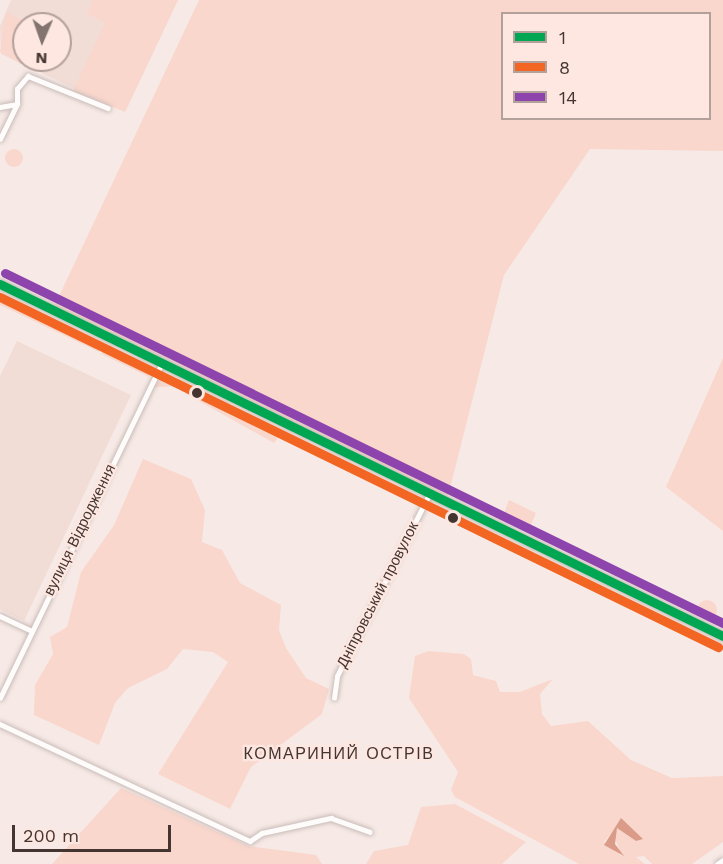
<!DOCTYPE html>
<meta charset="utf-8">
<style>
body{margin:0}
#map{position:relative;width:723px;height:864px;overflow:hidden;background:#f7eae6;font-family:"Work Sans",sans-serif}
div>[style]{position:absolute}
.built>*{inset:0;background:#f2dcd6}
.green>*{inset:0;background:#f9d7cd}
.round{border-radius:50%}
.water>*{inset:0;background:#da9c88}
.roads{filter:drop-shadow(0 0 2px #c9bcb9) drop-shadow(0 0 2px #c9bcb9)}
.street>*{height:4.5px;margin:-2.25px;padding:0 2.25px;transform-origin:2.25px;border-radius:2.25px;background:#fefcfb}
.highway>*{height:9px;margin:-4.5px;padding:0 4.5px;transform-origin:4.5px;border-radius:4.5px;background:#ccdad8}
.bus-1>*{height:9px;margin:-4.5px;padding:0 4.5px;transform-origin:4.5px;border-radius:4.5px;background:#00a651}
.bus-2>*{height:9px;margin:-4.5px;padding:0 4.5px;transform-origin:4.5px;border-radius:4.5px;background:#f26522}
.bus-3>*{height:9px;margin:-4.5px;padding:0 4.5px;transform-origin:4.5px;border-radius:4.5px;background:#8e44ad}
.dots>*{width:16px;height:16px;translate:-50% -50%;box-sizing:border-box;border:3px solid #fde7e0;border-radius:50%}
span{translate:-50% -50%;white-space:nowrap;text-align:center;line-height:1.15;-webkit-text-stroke:4.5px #fde7e0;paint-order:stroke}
.street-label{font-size:15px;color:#443531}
.neighbourhood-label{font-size:16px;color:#443531;letter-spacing:1.5px}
.legend{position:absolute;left:501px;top:12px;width:210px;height:108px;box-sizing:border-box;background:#fde7e0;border:2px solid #b3a09a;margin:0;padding:8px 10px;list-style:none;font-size:18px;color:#443531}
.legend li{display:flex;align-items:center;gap:12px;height:30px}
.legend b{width:30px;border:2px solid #b3a09a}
.north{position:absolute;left:12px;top:12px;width:60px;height:60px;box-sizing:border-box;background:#fde7e0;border:2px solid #b3a09a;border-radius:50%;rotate:182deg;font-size:16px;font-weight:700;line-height:24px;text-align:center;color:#443531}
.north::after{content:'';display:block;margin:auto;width:21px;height:27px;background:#837470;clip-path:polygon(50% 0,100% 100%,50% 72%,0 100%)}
.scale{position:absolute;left:12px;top:825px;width:159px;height:27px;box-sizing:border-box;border:3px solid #443531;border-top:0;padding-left:8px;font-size:18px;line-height:21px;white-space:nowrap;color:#443531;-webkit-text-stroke:4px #fde7e0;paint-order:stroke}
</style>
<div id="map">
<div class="built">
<div style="clip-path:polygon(evenodd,11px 0,178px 0,125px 112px,1px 54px,0 26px,11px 0,24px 24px,60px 24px,60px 60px,24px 60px,24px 24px)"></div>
<div style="clip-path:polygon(17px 341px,131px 395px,24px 621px,0 609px,0 376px)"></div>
</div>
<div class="green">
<div style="clip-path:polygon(93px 0,178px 0,125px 112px,73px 91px,105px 23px,87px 14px)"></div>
<div style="clip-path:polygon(evenodd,199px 0,723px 0,723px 151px,590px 149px,504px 275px,446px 504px,52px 311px,199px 0,502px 14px,710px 14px,710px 118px,502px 118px,502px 14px)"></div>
<div style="clip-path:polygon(6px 12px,22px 21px,15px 45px,24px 56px,21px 64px,0 52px)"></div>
<div class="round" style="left:5px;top:149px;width:18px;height:18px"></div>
<div style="clip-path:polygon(0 292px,104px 343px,99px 352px,0 305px)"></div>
<div style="clip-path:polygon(106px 344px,149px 365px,149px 377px,101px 354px)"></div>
<div style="clip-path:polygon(723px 358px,723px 531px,666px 487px)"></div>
<div style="clip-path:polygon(166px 376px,170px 377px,190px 386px,152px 387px)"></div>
<div style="clip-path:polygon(190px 390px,198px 397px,281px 434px,274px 443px,181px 391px)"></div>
<div style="clip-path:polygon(143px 459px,191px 479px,205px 510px,202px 542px,222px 550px,240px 583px,281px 605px,279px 630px,286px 648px,306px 678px,329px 689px,322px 714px,251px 767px,230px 809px,158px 774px,228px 662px,213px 652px,183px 649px,167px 669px,128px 688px,115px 703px,99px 745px,34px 715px,35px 685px,53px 654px,50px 637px,67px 627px,81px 572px,114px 525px)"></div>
<div style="clip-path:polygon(509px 500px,536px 513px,529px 530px,502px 518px)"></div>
<div class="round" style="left:697px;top:600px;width:20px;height:20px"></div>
<div style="clip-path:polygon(evenodd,428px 651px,464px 654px,471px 659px,473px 675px,496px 681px,500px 692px,520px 692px,553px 679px,540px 694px,542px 714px,551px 726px,588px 721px,631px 760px,672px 778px,723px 776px,723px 842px,692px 864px,652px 864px,644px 856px,636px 857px,645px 864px,579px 864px,455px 797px,451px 790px,458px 772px,409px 698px,415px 656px,428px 651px,623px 824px,641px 837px,636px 841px,617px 828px,613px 834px,622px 856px,604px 842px,616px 827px,623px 824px)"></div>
<div style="clip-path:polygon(121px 788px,248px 846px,316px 855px,322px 864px,52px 864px)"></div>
<div style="clip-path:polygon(455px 804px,526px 842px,502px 864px,366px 864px,374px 851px,408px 845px,421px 807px)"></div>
</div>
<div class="water">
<div style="clip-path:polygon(621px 818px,643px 839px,636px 841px,617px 828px,615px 844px,624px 856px,604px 845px)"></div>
</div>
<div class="roads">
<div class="street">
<div style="left:0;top:107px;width:17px;rotate:-10deg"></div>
<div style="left:0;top:139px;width:39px;rotate:-64deg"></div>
<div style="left:17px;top:104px;width:15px;rotate:-90deg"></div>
<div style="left:17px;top:89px;width:17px;rotate:-50deg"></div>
<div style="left:28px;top:76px;width:86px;rotate:21.8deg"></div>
<div style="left:0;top:616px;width:35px;rotate:25deg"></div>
<div style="left:0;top:698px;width:372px;rotate:-64.2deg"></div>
<div style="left:334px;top:698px;width:22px;rotate:-82deg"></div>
<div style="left:337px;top:676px;width:205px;rotate:-63.1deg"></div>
<div style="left:0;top:724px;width:276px;rotate:25.1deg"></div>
<div style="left:250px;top:841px;width:14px;rotate:-34deg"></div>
<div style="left:262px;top:833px;width:71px;rotate:-12.3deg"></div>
<div style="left:331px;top:818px;width:41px;rotate:19.7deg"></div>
<div style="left:717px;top:864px;width:7px;rotate:-34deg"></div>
</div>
<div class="highway">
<div style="left:0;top:284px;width:804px;rotate:25.96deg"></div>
</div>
</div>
<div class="bus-1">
<div style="left:0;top:284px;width:804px;rotate:25.96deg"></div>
</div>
<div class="bus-2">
<div style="left:0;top:297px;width:799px;rotate:25.99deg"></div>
</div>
<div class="bus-3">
<div style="left:5px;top:273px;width:799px;rotate:25.99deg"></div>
</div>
<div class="dots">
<div style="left:197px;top:393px;background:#443531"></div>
<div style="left:453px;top:518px;background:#443531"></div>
</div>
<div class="street-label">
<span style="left:80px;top:530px;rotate:-64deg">вулиця Відродження</span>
<span style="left:378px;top:595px;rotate:-63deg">Дніпровський провулок</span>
</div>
<div class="neighbourhood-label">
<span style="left:339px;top:754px">КОМАРИНИЙ ОСТРІВ</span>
</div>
<ul class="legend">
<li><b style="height:8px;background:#00a651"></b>1</li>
<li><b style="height:8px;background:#f26522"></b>8</li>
<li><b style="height:8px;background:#8e44ad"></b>14</li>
</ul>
<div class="north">N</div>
<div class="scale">200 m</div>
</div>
